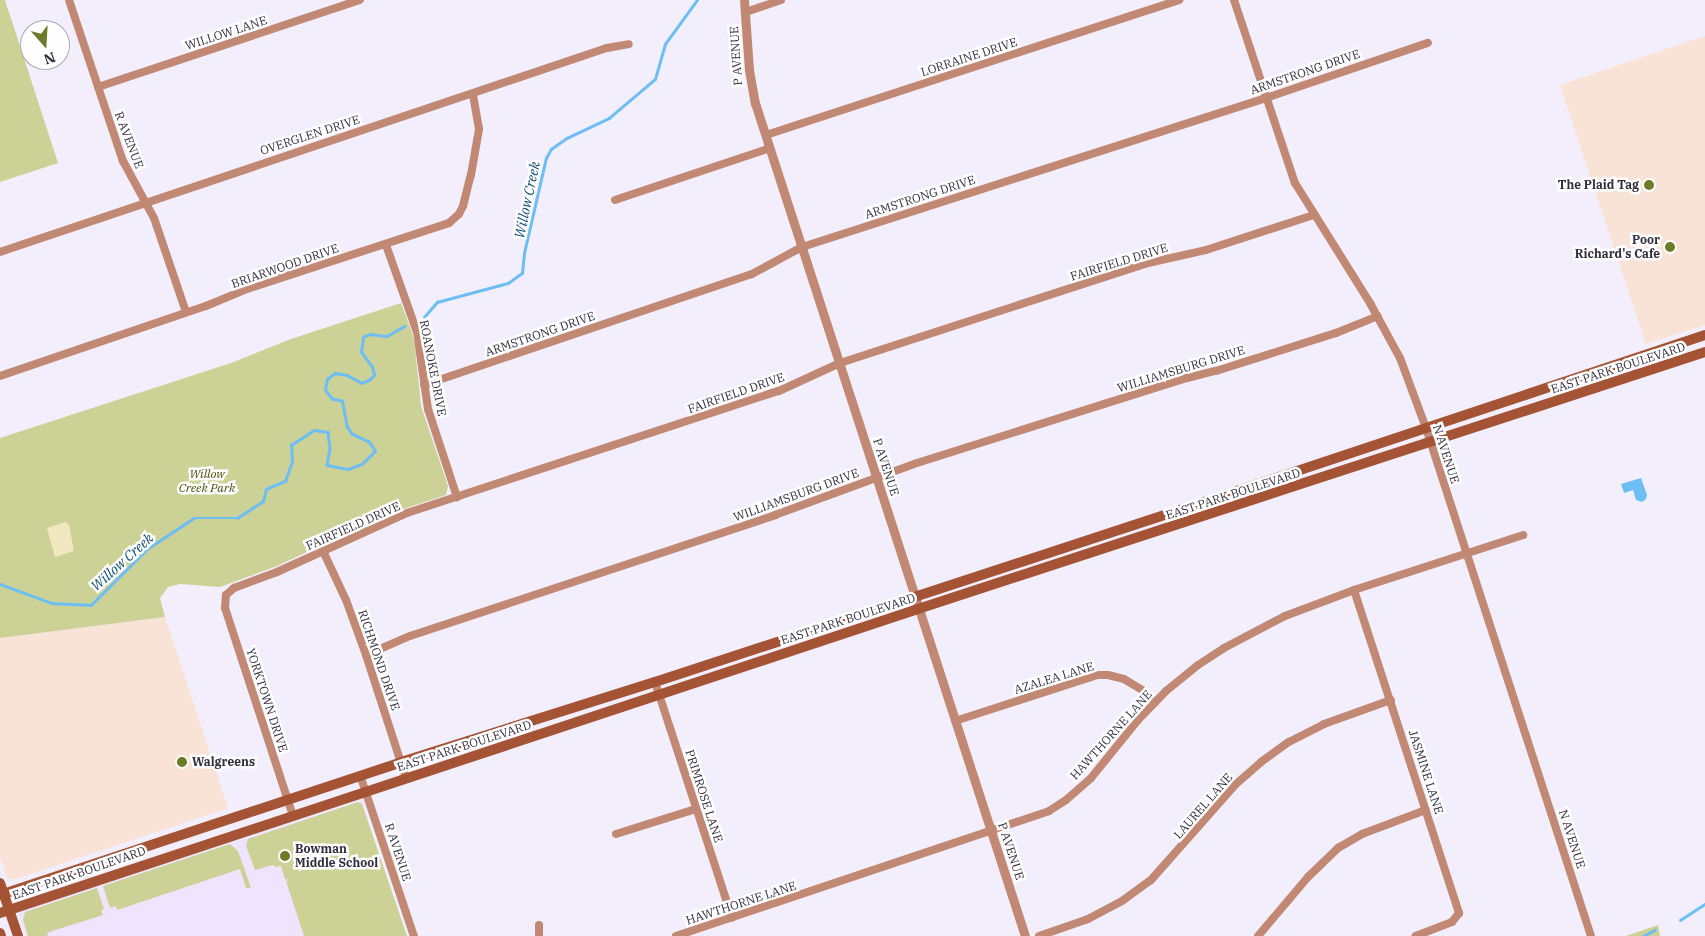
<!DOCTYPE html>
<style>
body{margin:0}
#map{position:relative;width:1705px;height:936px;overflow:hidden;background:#f3eefc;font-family:"IBM Plex Serif",serif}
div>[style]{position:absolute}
.commercial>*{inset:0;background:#f9e2d6}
.built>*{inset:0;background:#eee4fe}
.green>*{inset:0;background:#ccd196}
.sand>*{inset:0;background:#f1e8c2}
.water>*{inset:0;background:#6cbef4}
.stream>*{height:2.5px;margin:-1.25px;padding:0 1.25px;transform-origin:1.25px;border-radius:1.25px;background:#6cbef4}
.minor>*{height:8px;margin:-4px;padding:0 4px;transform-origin:4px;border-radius:4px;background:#c18873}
.tertiary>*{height:9px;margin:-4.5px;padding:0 4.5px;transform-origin:4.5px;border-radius:4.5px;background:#c18873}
.secondary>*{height:10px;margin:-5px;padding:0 5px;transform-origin:5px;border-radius:5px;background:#a45335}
.dots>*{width:14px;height:14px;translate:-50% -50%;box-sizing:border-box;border:2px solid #fefefe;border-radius:50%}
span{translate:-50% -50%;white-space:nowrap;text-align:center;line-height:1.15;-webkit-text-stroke:5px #fefefe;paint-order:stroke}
.street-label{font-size:12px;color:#322d3b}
.poi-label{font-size:12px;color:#322d3b;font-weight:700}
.right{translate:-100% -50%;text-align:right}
.left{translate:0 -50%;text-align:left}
.park-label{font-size:12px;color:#494c06;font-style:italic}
.water-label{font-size:14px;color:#0c4c70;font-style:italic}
.north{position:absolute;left:20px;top:20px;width:50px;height:50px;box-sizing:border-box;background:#fefefe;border:1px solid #acaab0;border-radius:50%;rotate:161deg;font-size:14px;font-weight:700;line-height:20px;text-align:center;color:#322d3b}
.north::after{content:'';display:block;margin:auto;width:18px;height:22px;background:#6c7b28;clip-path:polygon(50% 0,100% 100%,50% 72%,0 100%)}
</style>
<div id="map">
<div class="commercial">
<div style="clip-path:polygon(1705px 36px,1705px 325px,1646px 344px,1560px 85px)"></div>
<div style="clip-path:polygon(165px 617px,228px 808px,13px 880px,6px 876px,0 856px,0 638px)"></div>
</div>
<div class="built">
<div style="clip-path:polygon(362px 800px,404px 936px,26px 936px,18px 912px)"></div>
</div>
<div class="green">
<div style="clip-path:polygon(0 0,5px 0,58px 163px,0 182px)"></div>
<div style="clip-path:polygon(401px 303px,412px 332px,415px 347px,421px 406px,448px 486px,446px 495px,388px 514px,277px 566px,220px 587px,180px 584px,168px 587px,160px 598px,165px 617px,0 638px,0 438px,231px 363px,291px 339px)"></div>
<div style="clip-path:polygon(358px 802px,362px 804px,407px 936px,304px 936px,286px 881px,289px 880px,285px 879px,281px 866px,275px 867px,273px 865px,255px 870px,246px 846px,248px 839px)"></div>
<div style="clip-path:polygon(230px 844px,238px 851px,251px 888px,246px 888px,240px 869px,117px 910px,116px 906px,110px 908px,103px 886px)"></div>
<div style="clip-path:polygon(97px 888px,104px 909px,101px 911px,103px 915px,52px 931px,47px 933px,48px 936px,28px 936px,23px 920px,25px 912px)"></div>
<div style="clip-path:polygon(1658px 925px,1660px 936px,1626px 936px)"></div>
</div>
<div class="sand">
<div style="clip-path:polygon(65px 522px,69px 525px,74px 551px,55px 557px,47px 528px)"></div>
</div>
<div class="water">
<div style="clip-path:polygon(1641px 478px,1647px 495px,1646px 499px,1642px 502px,1636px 500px,1633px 490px,1624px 493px,1621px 484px)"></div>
</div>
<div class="stream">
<div style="left:424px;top:317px;width:20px;rotate:-49deg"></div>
<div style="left:437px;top:302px;width:73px;rotate:-15deg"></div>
<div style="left:508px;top:283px;width:17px;rotate:-36deg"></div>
<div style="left:522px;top:273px;width:20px;rotate:-84deg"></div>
<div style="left:524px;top:253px;width:98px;rotate:-77deg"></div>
<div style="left:546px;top:158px;width:10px;rotate:-61deg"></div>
<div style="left:551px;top:149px;width:19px;rotate:-35deg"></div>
<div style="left:567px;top:138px;width:47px;rotate:-25.5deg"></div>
<div style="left:609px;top:118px;width:60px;rotate:-40.3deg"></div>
<div style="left:655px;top:79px;width:36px;rotate:-74deg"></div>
<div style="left:665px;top:44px;width:54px;rotate:-54deg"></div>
<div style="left:0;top:584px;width:55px;rotate:20.1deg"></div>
<div style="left:52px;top:603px;width:39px;rotate:3deg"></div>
<div style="left:91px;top:605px;width:79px;rotate:-45deg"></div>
<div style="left:147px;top:549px;width:56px;rotate:-33.4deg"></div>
<div style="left:194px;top:518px;width:43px"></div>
<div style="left:237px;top:518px;width:31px;rotate:-33deg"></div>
<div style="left:263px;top:501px;width:12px;rotate:-76deg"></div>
<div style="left:266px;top:489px;width:21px;rotate:-23deg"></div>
<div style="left:285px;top:481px;width:20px;rotate:-70deg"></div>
<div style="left:292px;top:462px;width:17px;rotate:-93deg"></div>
<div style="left:291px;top:445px;width:27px;rotate:-33deg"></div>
<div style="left:314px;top:430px;width:14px;rotate:8deg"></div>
<div style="left:328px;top:432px;width:16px;rotate:83deg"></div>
<div style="left:330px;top:448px;width:17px;rotate:100deg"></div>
<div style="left:327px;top:465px;width:21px;rotate:11deg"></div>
<div style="left:348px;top:469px;width:15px;rotate:-20deg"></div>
<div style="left:362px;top:464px;width:18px;rotate:-45deg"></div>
<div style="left:375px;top:451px;width:11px;rotate:-124deg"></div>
<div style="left:369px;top:442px;width:19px;rotate:-155deg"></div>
<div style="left:352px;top:434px;width:9px;rotate:-126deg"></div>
<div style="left:347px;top:427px;width:26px;rotate:-101deg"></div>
<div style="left:342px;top:401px;width:10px;rotate:-169deg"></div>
<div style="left:332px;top:399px;width:11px;rotate:-128deg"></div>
<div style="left:325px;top:390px;width:11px;rotate:-80deg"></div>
<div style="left:327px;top:379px;width:10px;rotate:-37deg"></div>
<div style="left:335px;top:373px;width:12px;rotate:9deg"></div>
<div style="left:347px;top:375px;width:17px;rotate:28deg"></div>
<div style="left:362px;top:383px;width:8px;rotate:-23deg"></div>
<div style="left:369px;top:380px;width:7px;rotate:-45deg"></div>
<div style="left:374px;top:375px;width:8px;rotate:-104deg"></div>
<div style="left:372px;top:367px;width:19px;rotate:-126deg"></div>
<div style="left:361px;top:352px;width:15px;rotate:-82deg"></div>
<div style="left:363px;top:337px;width:8px;rotate:-23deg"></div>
<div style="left:370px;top:334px;width:17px;rotate:7deg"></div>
<div style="left:387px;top:336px;width:20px;rotate:-30deg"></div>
<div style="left:1680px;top:920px;width:30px;rotate:-33deg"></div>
<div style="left:1643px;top:936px;width:13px;rotate:-27deg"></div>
</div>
<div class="minor">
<div style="left:69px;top:0;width:170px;rotate:71.5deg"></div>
<div style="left:123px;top:161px;width:65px;rotate:61.5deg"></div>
<div style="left:154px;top:218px;width:99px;rotate:71.2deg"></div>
<div style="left:1234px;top:0;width:193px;rotate:71.6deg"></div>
<div style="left:1295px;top:183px;width:142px;rotate:58deg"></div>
<div style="left:1370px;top:303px;width:63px;rotate:61.4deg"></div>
<div style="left:1400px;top:358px;width:75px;rotate:69.6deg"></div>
<div style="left:1426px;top:428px;width:534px;rotate:72.01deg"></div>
<div style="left:746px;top:12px;width:37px;rotate:-19deg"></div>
<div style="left:98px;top:87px;width:276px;rotate:-18.4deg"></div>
<div style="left:766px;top:135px;width:435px;rotate:-18.1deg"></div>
<div style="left:615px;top:200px;width:163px;rotate:-18.5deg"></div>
<div style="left:386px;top:245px;width:92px;rotate:70.4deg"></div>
<div style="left:417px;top:332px;width:78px;rotate:81.9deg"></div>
<div style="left:428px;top:409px;width:93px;rotate:71.8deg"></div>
<div style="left:0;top:252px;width:640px;rotate:-18.58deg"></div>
<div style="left:607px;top:48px;width:22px;rotate:-10deg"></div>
<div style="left:0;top:376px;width:218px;rotate:-18.8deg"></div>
<div style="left:206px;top:306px;width:44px;rotate:-22.5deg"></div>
<div style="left:247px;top:289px;width:213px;rotate:-18.1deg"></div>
<div style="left:449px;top:223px;width:13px;rotate:-42deg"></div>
<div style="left:459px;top:214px;width:9px;rotate:-63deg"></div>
<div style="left:463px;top:206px;width:32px;rotate:-76deg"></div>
<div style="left:471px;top:175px;width:47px;rotate:-80.1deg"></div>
<div style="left:479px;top:129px;width:35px;rotate:-100deg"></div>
<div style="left:424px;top:385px;width:346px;rotate:-18.7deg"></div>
<div style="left:752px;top:274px;width:57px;rotate:-28.4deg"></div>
<div style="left:802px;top:247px;width:487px;rotate:-17.8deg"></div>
<div style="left:1266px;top:98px;width:171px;rotate:-18.8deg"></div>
<div style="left:323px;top:551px;width:54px;rotate:64.9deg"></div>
<div style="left:346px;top:600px;width:59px;rotate:70deg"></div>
<div style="left:366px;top:655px;width:129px;rotate:72deg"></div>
<div style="left:1354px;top:590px;width:340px;rotate:72deg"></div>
<div style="left:1459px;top:913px;width:11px;rotate:128deg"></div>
<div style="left:1452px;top:922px;width:39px;rotate:159deg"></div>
<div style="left:366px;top:655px;width:48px;rotate:-23.4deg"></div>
<div style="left:410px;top:636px;width:385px;rotate:-18.3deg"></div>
<div style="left:775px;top:515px;width:151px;rotate:-20.1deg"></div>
<div style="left:917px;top:463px;width:283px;rotate:-17.5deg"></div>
<div style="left:1187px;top:378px;width:30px;rotate:-14deg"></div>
<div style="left:1216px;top:371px;width:126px;rotate:-17.6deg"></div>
<div style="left:1336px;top:333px;width:45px;rotate:-22deg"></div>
<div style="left:655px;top:682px;width:248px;rotate:71.9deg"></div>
<div style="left:955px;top:721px;width:149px;rotate:-17.9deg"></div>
<div style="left:1097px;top:675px;width:11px"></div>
<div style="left:1108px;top:675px;width:16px;rotate:14deg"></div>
<div style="left:1124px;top:679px;width:21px;rotate:31deg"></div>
<div style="left:1142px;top:690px;width:18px;rotate:43deg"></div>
<div style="left:360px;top:775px;width:170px;rotate:71.5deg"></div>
<div style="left:293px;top:816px;width:219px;rotate:-108.1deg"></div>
<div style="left:225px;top:608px;width:13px;rotate:-86deg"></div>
<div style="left:226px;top:595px;width:11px;rotate:-41deg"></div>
<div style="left:234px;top:588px;width:46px;rotate:-20.4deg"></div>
<div style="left:277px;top:572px;width:143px;rotate:-24.4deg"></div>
<div style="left:407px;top:513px;width:391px;rotate:-18.2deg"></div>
<div style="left:779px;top:391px;width:67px;rotate:-24.7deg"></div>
<div style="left:840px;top:363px;width:324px;rotate:-18deg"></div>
<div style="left:1148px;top:263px;width:59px;rotate:-12.6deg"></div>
<div style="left:1206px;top:250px;width:114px;rotate:-18deg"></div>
<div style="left:616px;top:834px;width:84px;rotate:-17.4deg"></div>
<div style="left:539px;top:925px;width:11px;rotate:90deg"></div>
<div style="left:676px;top:936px;width:393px;rotate:-18.5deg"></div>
<div style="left:1049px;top:811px;width:20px;rotate:-33deg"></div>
<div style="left:1066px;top:800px;width:33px;rotate:-41deg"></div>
<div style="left:1091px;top:778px;width:75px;rotate:-51deg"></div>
<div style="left:1138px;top:720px;width:40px;rotate:-46deg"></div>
<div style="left:1166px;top:691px;width:41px;rotate:-39.1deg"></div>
<div style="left:1198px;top:665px;width:31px;rotate:-33deg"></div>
<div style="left:1224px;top:648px;width:69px;rotate:-27.7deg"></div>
<div style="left:1285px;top:616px;width:74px;rotate:-20.6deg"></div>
<div style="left:1354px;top:590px;width:178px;rotate:-18deg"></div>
<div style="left:1039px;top:936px;width:52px;rotate:-19.1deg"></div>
<div style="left:1088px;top:919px;width:38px;rotate:-28deg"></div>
<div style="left:1122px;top:901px;width:36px;rotate:-36deg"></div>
<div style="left:1151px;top:880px;width:128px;rotate:-48.5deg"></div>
<div style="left:1236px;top:784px;width:33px;rotate:-41deg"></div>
<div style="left:1261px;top:762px;width:34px;rotate:-36deg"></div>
<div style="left:1289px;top:742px;width:39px;rotate:-27deg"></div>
<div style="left:1324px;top:724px;width:71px;rotate:-19.7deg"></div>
<div style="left:1258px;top:936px;width:77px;rotate:-49.7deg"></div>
<div style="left:1308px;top:877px;width:42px;rotate:-44deg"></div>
<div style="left:1338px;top:848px;width:28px;rotate:-30deg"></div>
<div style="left:1362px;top:834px;width:68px;rotate:-20.6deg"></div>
</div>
<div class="tertiary">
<div style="left:744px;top:0;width:70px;rotate:85.9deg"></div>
<div style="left:749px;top:70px;width:34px;rotate:80deg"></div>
<div style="left:755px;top:103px;width:876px;rotate:72.04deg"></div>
</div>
<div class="secondary">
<div style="left:0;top:883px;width:56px;rotate:71.2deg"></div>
<div style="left:0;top:895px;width:422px;rotate:-18.3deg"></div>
<div style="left:401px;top:762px;width:266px;rotate:-17.5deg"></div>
<div style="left:655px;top:682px;width:581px;rotate:-18.15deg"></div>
<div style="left:1207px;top:501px;width:525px;rotate:-18.43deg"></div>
<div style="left:0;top:913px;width:967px;rotate:-18.32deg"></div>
<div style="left:918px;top:609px;width:828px;rotate:-18.08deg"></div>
<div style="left:0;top:933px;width:3px;rotate:72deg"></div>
</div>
<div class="dots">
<div style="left:1649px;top:185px;background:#6c7b28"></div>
<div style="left:1670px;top:247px;background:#6c7b28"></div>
<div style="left:182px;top:762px;background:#6c7b28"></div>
<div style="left:285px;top:856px;background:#6c7b28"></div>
</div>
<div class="street-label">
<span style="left:226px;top:33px;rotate:-18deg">WILLOW LANE</span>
<span style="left:736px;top:56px;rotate:-94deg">P AVENUE</span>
<span style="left:969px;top:57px;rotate:-18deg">LORRAINE DRIVE</span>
<span style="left:1305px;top:72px;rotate:-19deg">ARMSTRONG DRIVE</span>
<span style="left:310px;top:135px;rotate:-18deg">OVERGLEN DRIVE</span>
<span style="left:129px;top:140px;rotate:69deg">R AVENUE</span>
<span style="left:920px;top:197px;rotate:-18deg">ARMSTRONG DRIVE</span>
<span style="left:1119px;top:262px;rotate:-17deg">FAIRFIELD DRIVE</span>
<span style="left:285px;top:266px;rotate:-19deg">BRIARWOOD DRIVE</span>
<span style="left:540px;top:334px;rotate:-19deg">ARMSTRONG DRIVE</span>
<span style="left:433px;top:368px;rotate:79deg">ROANOKE DRIVE</span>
<span style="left:1618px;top:368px;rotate:-18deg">EAST PARK BOULEVARD</span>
<span style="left:1181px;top:369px;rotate:-17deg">WILLIAMSBURG DRIVE</span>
<span style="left:736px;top:393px;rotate:-19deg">FAIRFIELD DRIVE</span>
<span style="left:1446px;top:454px;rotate:72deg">N AVENUE</span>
<span style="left:886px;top:467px;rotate:72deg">P AVENUE</span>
<span style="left:1233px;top:494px;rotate:-18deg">EAST PARK BOULEVARD</span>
<span style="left:796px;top:495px;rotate:-20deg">WILLIAMSBURG DRIVE</span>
<span style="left:353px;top:526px;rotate:-24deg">FAIRFIELD DRIVE</span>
<span style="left:848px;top:619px;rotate:-18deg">EAST PARK BOULEVARD</span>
<span style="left:379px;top:660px;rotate:71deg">RICHMOND DRIVE</span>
<span style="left:1054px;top:678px;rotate:-17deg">AZALEA LANE</span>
<span style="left:267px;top:700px;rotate:72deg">YORKTOWN DRIVE</span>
<span style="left:1111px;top:735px;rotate:-48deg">HAWTHORNE LANE</span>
<span style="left:464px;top:746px;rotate:-18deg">EAST PARK BOULEVARD</span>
<span style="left:1426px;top:772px;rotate:72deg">JASMINE LANE</span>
<span style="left:704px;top:796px;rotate:72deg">PRIMROSE LANE</span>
<span style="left:1203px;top:806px;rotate:-49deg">LAUREL LANE</span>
<span style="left:1572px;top:839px;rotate:72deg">N AVENUE</span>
<span style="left:1011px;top:851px;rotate:72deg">P AVENUE</span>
<span style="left:398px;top:852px;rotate:72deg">R AVENUE</span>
<span style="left:79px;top:873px;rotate:-19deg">EAST PARK BOULEVARD</span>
<span style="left:741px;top:903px;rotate:-18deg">HAWTHORNE LANE</span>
</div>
<div class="poi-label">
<span class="right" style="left:1639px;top:185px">The Plaid Tag</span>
<span class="right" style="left:1660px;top:247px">Poor<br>Richard's Cafe</span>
<span class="left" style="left:192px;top:762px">Walgreens</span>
<span class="left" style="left:295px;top:856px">Bowman<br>Middle School</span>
</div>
<div class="park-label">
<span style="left:207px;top:481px">Willow<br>Creek Park</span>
</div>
<div class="water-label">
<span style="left:527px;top:200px;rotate:-78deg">Willow Creek</span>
<span style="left:122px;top:562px;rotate:-42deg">Willow Creek</span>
</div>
<div class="north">N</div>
</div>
